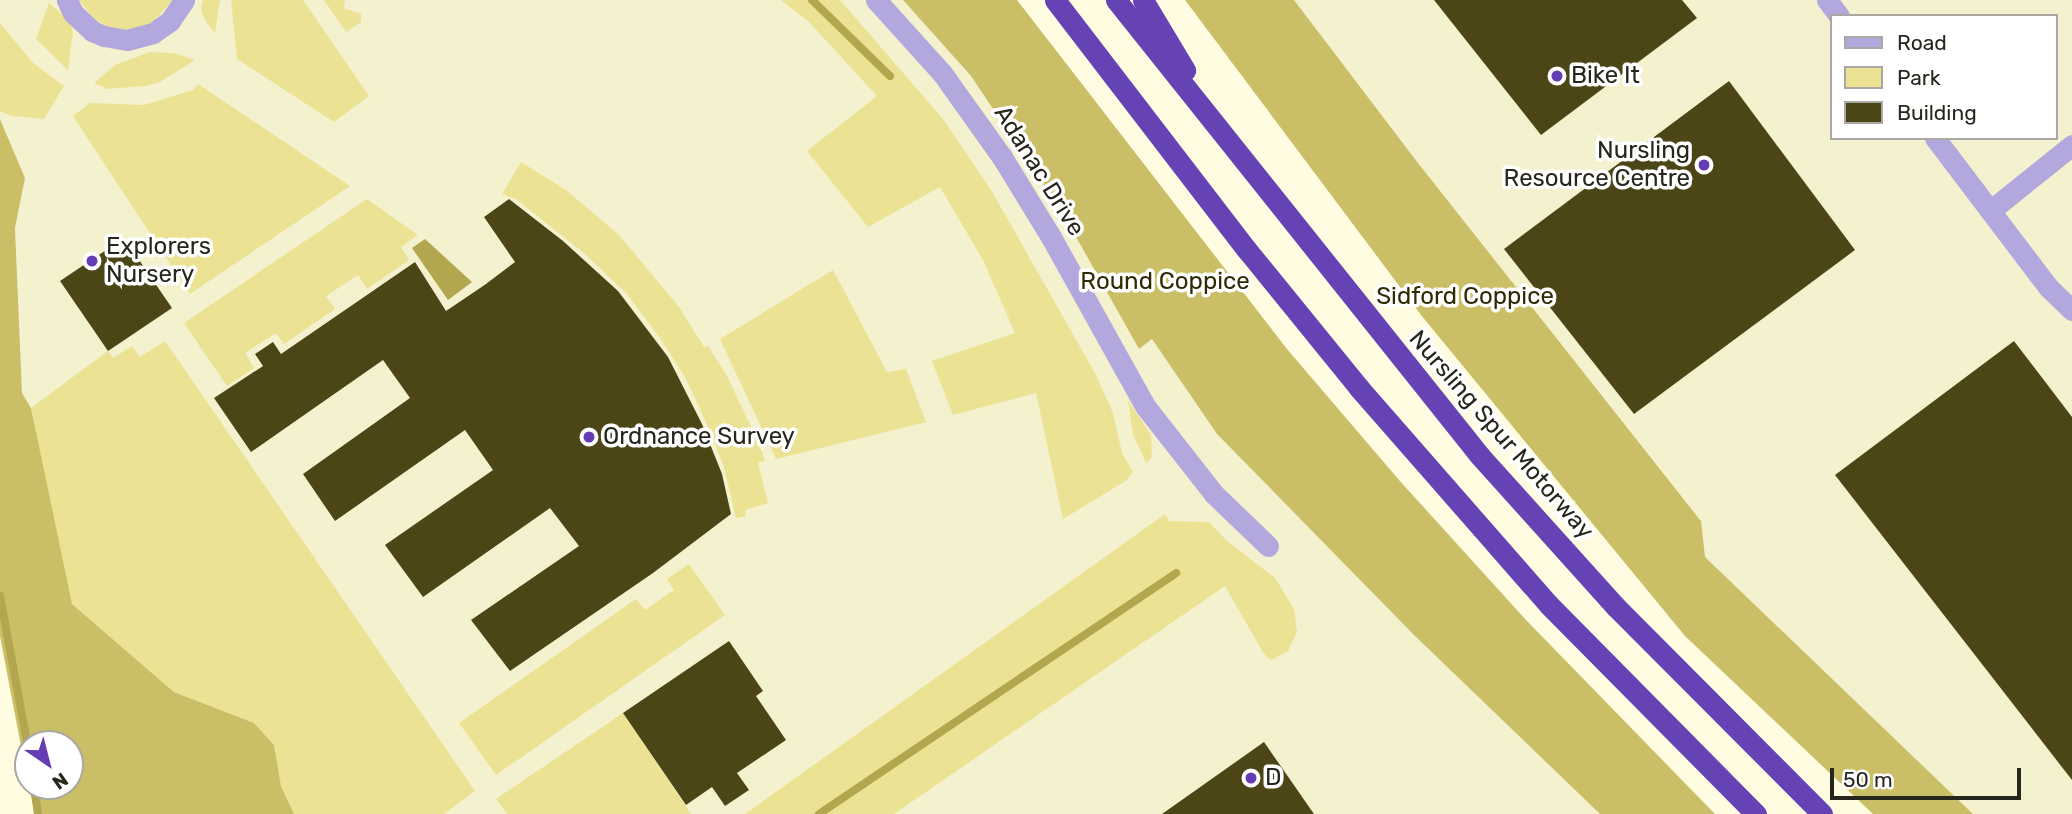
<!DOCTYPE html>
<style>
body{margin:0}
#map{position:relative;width:2072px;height:814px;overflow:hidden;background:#fffce1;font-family:Rubik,sans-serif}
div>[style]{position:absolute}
.built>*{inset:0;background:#f4f1ce}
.green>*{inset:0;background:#ece293}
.forest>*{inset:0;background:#cabf67}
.water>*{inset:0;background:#b2a64e}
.stream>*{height:8px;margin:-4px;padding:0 4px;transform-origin:4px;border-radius:4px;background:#b2a64e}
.building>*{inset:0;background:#4c4617}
.minor>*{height:21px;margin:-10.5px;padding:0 10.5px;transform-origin:10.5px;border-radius:10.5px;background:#b3a8de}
.motorway>*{height:21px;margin:-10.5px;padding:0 10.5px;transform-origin:10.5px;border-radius:10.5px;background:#6643b4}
.dots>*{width:19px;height:19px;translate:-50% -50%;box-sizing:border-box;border:4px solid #fff;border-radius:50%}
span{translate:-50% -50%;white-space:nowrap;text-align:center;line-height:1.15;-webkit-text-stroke:7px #fff;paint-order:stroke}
.poi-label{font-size:24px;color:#27261c}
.left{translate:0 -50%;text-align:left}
.right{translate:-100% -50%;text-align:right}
.street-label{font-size:24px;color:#27261c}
.park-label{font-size:24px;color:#2f2a02}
.legend{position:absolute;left:1830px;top:14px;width:228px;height:126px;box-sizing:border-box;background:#fff;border:2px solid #a9a8a4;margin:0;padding:9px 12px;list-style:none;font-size:21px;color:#27261c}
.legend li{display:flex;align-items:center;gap:14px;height:35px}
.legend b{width:35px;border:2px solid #a9a8a4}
.north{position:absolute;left:14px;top:730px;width:70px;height:70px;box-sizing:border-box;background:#fff;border:2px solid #a9a8a4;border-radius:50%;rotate:145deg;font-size:19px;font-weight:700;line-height:28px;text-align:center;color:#27261c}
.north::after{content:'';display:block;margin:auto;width:24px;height:32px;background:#643db5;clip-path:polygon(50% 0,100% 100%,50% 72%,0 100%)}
.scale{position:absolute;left:1830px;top:768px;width:191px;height:32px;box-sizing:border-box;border:4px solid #27261c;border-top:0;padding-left:9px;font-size:21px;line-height:24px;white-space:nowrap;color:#27261c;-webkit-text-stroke:5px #fff;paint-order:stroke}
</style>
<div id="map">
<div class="built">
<div style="clip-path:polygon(0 0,903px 0,971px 76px,1062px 212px,1139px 348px,1152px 339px,1217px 434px,1414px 635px,1600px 814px,294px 814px,281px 786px,22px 393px,15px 228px,25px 178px,0 119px)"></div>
<div style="clip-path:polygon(evenodd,1294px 0,2072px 0,2072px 814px,1973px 814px,1704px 557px,1701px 520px,1418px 163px,1294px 0,1832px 16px,2056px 16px,2056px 138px,1832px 138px,1832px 16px)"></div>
</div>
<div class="green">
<div style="clip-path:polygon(79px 0,173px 0,154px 21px,139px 28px,123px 30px,106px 26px,92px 17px)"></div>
<div style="clip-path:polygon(203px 0,220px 0,215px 33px,206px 22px,201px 10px)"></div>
<div style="clip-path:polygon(231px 0,303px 0,369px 96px,334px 122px,237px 59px)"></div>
<div style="clip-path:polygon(324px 0,345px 0,344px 8px,361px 14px,361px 22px,346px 32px)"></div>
<div style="clip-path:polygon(781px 0,840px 0,943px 119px,991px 190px,1095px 373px,1113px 413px,1122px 453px,1133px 472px,1127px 480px,1063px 519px,1036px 393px,953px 415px,932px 361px,1015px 333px,983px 260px,940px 187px,868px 227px,807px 151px,877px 96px,809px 22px)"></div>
<div style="clip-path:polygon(49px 3px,69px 20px,73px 31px,68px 70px,36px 39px)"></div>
<div style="clip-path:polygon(0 23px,33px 63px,64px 86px,44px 119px,12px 116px,0 111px)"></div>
<div style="clip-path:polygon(150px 52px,173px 53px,195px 60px,160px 82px,145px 86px,107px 89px,94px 83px,115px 65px)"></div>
<div style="clip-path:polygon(198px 84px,350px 186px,190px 294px,73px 116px,90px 103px,144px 105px,193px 90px)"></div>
<div style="clip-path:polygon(521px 162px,566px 190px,619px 235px,679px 307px,704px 347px,708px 346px,727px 376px,760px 446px,765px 461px,758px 463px,768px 503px,745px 510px,746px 516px,736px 518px,724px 467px,706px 422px,686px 379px,660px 338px,626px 293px,585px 254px,516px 199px,502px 194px)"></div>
<div style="clip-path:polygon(367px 199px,418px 235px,401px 247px,409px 260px,367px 289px,358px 275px,326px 296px,335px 309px,284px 344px,276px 333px,245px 353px,254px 368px,227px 386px,184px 323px)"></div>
<div style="clip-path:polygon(833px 270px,887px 372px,906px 369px,926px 422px,776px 459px,720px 339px)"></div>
<div style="clip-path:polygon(165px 341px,475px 791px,444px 814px,294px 814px,281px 786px,274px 745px,254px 723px,174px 692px,72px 604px,63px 575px,31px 408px,108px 351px,113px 358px,132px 346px,140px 357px)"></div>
<div style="clip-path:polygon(1128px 400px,1151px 435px,1152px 457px,1146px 463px,1133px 434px)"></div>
<div style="clip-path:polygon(1165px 514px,1169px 521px,1209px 522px,1226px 540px,1275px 578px,1294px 609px,1297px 632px,1288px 651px,1271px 660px,1264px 654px,1225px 586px,894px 814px,745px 814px)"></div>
<div style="clip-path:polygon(689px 564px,725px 615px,496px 775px,459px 723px,636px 599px,645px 610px,674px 590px,667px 579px)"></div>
<div style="clip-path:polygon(623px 713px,691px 814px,507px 814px,496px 799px)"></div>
</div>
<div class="forest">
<div style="clip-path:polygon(903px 0,1017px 0,1287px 349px,1399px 480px,1526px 620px,1715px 814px,1600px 814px,1414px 635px,1217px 434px,1152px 339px,1139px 349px,1062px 212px,971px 76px)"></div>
<div style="clip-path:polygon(1185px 0,1294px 0,1418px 163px,1701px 521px,1705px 557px,1973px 814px,1873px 814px,1685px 636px,1421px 315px)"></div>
<div style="clip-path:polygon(0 119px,25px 178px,15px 228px,22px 393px,31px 408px,72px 604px,174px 692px,254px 723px,274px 745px,281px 786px,294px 814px,35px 814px,29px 786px,70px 786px,70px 744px,28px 744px,28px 783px,0 636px)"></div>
</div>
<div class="water">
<div style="clip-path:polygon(425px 239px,472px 282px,448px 300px,412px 248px)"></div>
</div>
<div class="stream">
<div style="left:812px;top:0;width:109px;rotate:44.3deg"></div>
<div style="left:0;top:596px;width:154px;rotate:79.5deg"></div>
<div style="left:34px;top:786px;width:28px;rotate:82deg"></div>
<div style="left:819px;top:814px;width:431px;rotate:-34deg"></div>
</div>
<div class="building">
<div style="clip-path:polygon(1434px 0,1682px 0,1697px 18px,1541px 135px)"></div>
<div style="clip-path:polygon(1729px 81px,1855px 250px,1634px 414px,1504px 249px)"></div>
<div style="clip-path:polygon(509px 199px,563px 241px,618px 291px,668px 357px,702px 424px,722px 474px,731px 514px,653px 573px,510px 671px,471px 620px,579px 546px,550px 508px,423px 597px,385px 545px,493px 470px,465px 430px,335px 521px,303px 474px,410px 398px,383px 360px,251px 452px,214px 398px,263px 366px,255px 354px,273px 342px,281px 354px,415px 262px,446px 311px,486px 284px,515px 262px,484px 217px)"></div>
<div style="clip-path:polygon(124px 238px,172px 308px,108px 351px,60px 281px)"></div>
<div style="clip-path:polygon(2014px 341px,2072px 417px,2072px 780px,1835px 475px)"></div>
<div style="clip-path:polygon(729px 641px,763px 691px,756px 696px,786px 740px,737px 773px,749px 790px,725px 806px,712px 787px,686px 805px,623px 713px)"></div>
<div style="clip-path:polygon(1264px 742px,1314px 814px,1162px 814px)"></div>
</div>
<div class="minor">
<div style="left:67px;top:0;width:14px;rotate:65deg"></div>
<div style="left:73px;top:13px;width:26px;rotate:43deg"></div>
<div style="left:92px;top:31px;width:13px;rotate:23deg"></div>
<div style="left:104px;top:36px;width:23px;rotate:10deg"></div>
<div style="left:127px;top:40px;width:27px;rotate:-15deg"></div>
<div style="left:153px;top:33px;width:21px;rotate:-35deg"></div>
<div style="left:170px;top:21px;width:25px;rotate:-56deg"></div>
<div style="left:876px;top:0;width:98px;rotate:47.9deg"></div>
<div style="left:942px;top:73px;width:103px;rotate:54.5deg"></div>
<div style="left:1002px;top:157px;width:94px;rotate:58.5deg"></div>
<div style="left:1051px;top:237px;width:193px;rotate:60.9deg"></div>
<div style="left:1145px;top:406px;width:112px;rotate:51.9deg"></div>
<div style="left:1214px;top:494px;width:75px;rotate:43.9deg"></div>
<div style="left:1827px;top:0;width:20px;rotate:53deg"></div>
<div style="left:1935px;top:138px;width:188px;rotate:52.8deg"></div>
<div style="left:2049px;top:288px;width:32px;rotate:44deg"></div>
<div style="left:1991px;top:210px;width:104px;rotate:-38.7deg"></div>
</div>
<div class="motorway">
<div style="left:1055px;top:0;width:315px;rotate:52.5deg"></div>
<div style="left:1247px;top:250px;width:178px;rotate:50.9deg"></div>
<div style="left:1359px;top:388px;width:287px;rotate:48.8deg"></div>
<div style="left:1548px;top:604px;width:296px;rotate:45.3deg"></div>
<div style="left:1116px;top:0;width:583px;rotate:51.4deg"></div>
<div style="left:1480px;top:456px;width:203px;rotate:48deg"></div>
<div style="left:1616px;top:607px;width:292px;rotate:45.1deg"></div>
<div style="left:1143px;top:0;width:82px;rotate:59deg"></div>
</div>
<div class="dots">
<div style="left:1557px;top:76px;background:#643db5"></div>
<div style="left:1704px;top:165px;background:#643db5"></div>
<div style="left:92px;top:261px;background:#643db5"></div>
<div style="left:589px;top:437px;background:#643db5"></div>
<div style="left:1251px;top:778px;background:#643db5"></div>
</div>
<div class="poi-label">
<span class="left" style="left:1571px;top:76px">Bike It</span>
<span class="right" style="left:1690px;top:165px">Nursling<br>Resource Centre</span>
<span class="left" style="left:106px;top:261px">Explorers<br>Nursery</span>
<span class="left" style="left:603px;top:437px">Ordnance Survey</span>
<span class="left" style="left:1265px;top:778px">D</span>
</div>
<div class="street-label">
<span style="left:1039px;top:171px;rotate:58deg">Adanac Drive</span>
<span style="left:1501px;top:435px;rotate:49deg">Nursling Spur Motorway</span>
</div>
<div class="park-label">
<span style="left:1165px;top:282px">Round Coppice</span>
<span style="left:1465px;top:297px">Sidford Coppice</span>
</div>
<ul class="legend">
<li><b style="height:9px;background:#b3a8de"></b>Road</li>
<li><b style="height:19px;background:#ece293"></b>Park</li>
<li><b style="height:19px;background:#4c4617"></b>Building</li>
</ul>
<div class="north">N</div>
<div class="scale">50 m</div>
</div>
